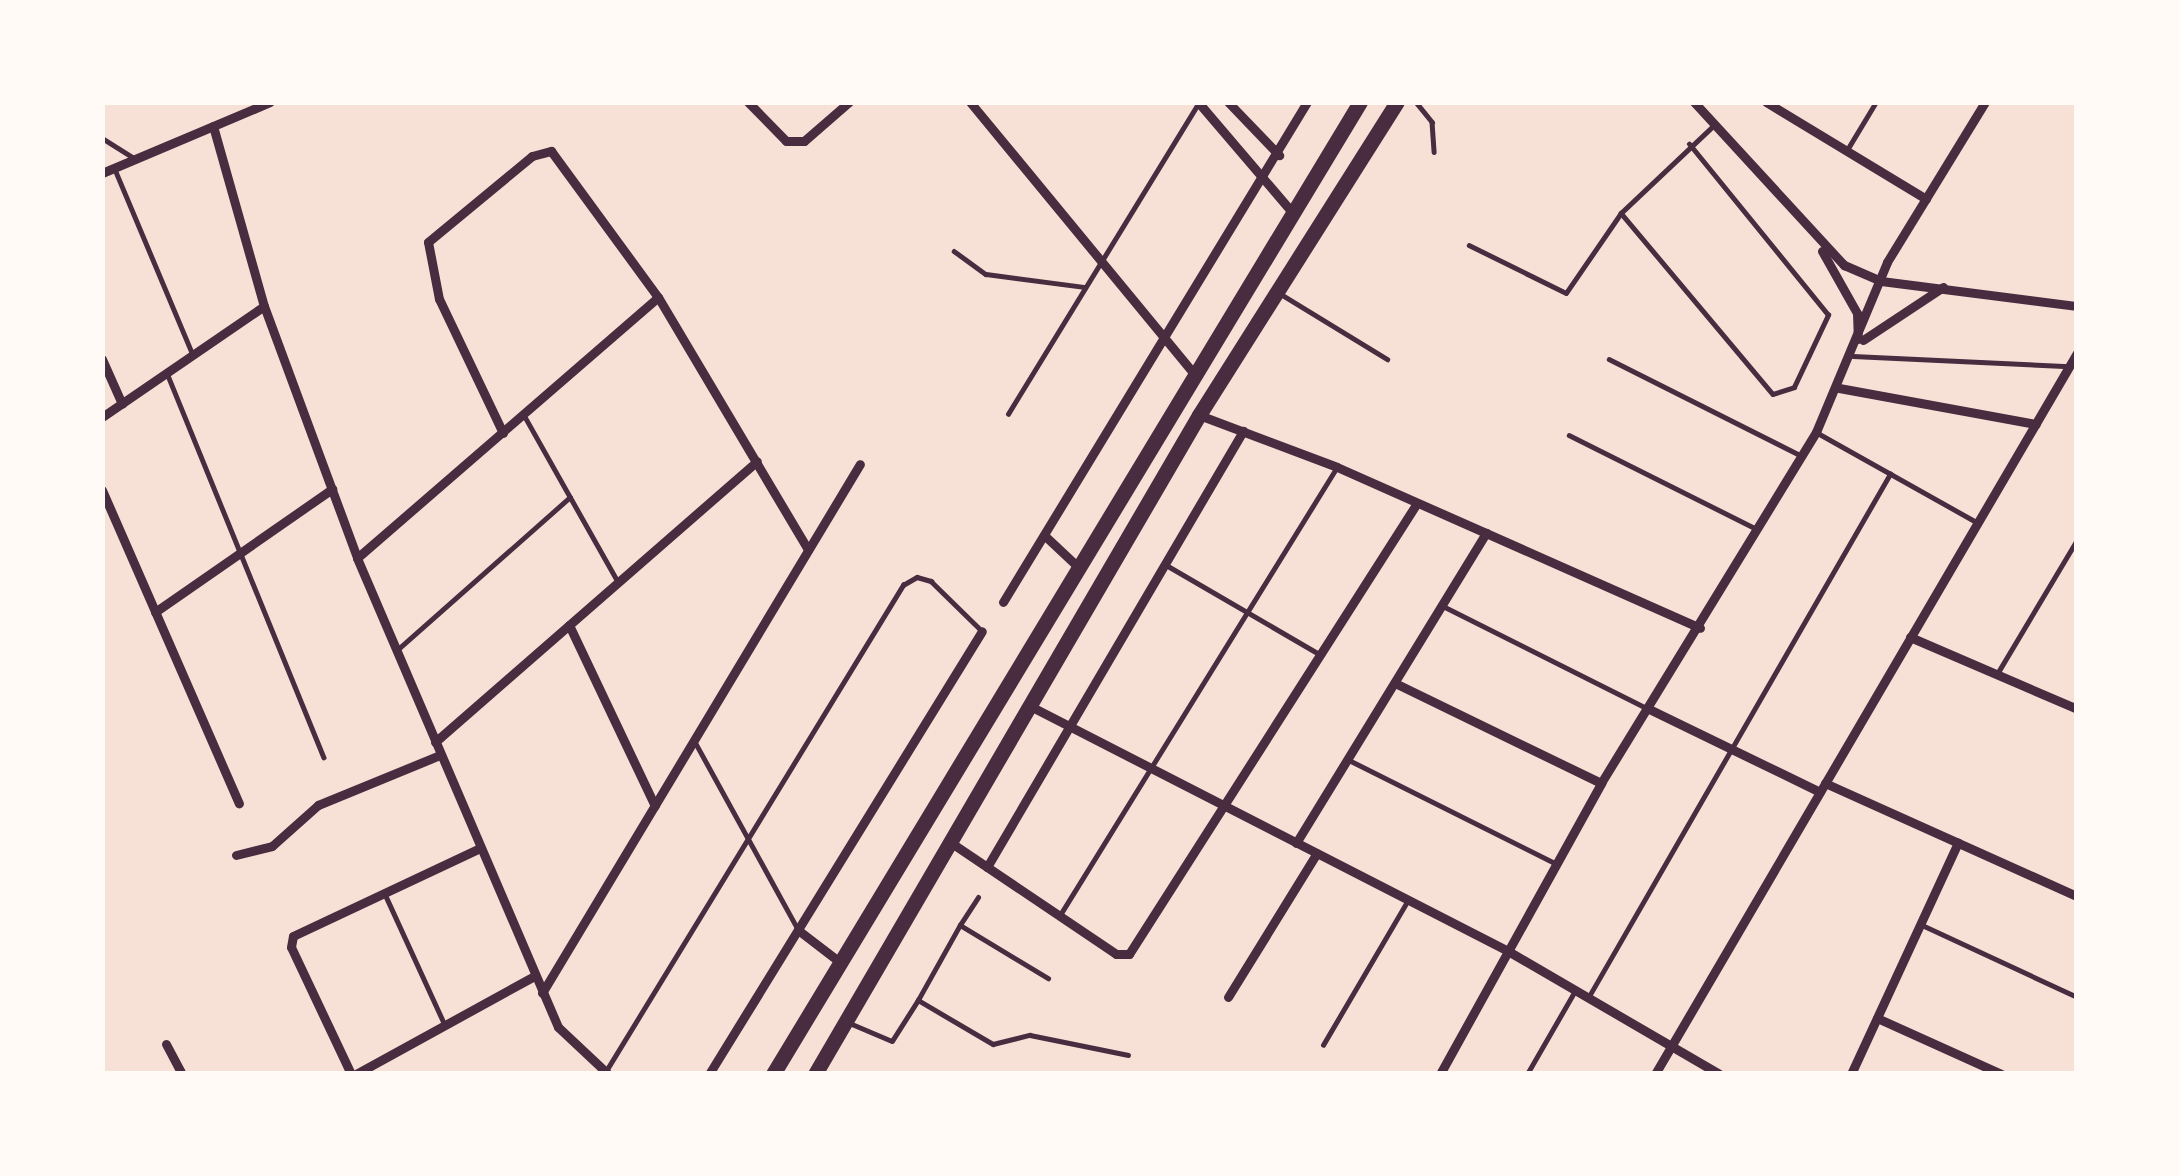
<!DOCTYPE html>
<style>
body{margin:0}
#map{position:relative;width:2179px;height:1176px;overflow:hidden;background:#f7e1d7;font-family:"Noto Serif",serif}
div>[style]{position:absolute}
.service>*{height:4.5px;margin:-2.25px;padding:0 2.25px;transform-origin:2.25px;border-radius:2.25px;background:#4a2c40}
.minor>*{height:9px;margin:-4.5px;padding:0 4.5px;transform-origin:4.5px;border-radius:4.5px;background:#4a2c40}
.trunk>*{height:15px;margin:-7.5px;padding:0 7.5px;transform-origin:7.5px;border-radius:7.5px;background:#4a2c40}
span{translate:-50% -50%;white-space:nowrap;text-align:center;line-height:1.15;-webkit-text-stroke:10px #fffaf5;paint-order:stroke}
.frame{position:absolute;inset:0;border:105px solid #fffaf5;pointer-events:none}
</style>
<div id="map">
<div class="service">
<div style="left:1416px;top:102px;width:26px;rotate:51deg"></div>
<div style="left:1432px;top:122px;width:30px;rotate:86deg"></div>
<div style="left:102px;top:138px;width:38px;rotate:32deg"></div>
<div style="left:1847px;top:150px;width:56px;rotate:-58.9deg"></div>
<div style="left:114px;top:167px;width:204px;rotate:67.2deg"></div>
<div style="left:1621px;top:213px;width:236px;rotate:50deg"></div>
<div style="left:1773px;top:394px;width:22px;rotate:-18deg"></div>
<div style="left:1794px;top:387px;width:80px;rotate:-64.7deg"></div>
<div style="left:1828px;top:315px;width:220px;rotate:-129.1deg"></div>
<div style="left:1469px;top:245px;width:108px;rotate:26.3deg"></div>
<div style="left:1566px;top:293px;width:97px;rotate:-55.5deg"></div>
<div style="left:1621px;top:213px;width:127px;rotate:-43.4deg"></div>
<div style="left:954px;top:251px;width:39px;rotate:36deg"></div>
<div style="left:986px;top:274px;width:100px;rotate:7.5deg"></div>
<div style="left:1279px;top:293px;width:127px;rotate:31.4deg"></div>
<div style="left:1853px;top:356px;width:216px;rotate:2.7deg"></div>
<div style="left:1609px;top:359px;width:216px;rotate:26.7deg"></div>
<div style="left:167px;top:373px;width:415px;rotate:67.8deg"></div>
<div style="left:1008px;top:414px;width:366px;rotate:-58.5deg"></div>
<div style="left:524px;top:415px;width:192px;rotate:60.6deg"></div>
<div style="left:1816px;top:432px;width:186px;rotate:29.3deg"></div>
<div style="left:1569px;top:435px;width:210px;rotate:26.6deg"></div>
<div style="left:1168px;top:566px;width:175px;rotate:30.2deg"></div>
<div style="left:1445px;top:607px;width:226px;rotate:26.6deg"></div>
<div style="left:396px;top:651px;width:232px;rotate:-41.5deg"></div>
<div style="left:1997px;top:674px;width:156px;rotate:-59.2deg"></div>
<div style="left:694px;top:740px;width:216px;rotate:61.2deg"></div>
<div style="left:1349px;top:760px;width:228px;rotate:26.6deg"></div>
<div style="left:385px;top:894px;width:144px;rotate:65.4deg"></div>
<div style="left:1060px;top:915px;width:527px;rotate:-58.27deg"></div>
<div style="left:1920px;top:924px;width:173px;rotate:24.9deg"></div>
<div style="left:960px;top:925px;width:33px;rotate:-57deg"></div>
<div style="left:1588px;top:998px;width:605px;rotate:-60.04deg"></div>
<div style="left:918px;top:1000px;width:86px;rotate:-60.8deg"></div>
<div style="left:960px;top:925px;width:103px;rotate:31.1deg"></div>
<div style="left:852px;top:1024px;width:43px;rotate:23deg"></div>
<div style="left:892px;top:1041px;width:49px;rotate:-57.6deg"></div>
<div style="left:918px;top:1000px;width:87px;rotate:30.4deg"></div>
<div style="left:993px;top:1044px;width:38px;rotate:-14deg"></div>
<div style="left:1030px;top:1035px;width:100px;rotate:11.5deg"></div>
<div style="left:1323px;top:1045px;width:168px;rotate:-59.6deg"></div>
<div style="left:606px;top:1071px;width:570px;rotate:-58.57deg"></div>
<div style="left:903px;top:585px;width:16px;rotate:-30deg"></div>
<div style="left:917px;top:577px;width:15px;rotate:16deg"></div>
<div style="left:931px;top:581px;width:71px;rotate:44.4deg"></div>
<div style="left:1527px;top:1074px;width:96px;rotate:-60deg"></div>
</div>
<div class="minor">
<div style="left:748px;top:102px;width:54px;rotate:45.7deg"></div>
<div style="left:786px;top:141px;width:18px"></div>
<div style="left:804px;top:141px;width:60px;rotate:-40.9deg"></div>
<div style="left:970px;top:102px;width:352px;rotate:50.5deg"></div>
<div style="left:1198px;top:102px;width:145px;rotate:49.5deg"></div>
<div style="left:1228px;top:102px;width:74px;rotate:46.1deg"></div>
<div style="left:1694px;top:102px;width:222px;rotate:47.4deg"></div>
<div style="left:1844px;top:265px;width:40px;rotate:23.4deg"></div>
<div style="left:1881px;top:281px;width:198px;rotate:7.3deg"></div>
<div style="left:1766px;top:102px;width:187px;rotate:31.2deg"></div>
<div style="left:213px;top:126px;width:187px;rotate:74.2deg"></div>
<div style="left:264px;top:306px;width:269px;rotate:69.7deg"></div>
<div style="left:357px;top:558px;width:510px;rotate:66.8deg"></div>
<div style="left:558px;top:1027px;width:69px;rotate:43.2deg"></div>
<div style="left:102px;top:173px;width:182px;rotate:-22.9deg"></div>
<div style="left:1822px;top:251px;width:71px;rotate:60.6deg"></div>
<div style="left:1857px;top:313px;width:26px;rotate:88deg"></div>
<div style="left:1863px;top:340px;width:96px;rotate:-33.5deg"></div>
<div style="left:102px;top:359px;width:49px;rotate:66deg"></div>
<div style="left:1839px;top:388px;width:200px;rotate:10.4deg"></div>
<div style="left:1199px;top:415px;width:147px;rotate:20.6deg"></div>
<div style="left:1337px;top:467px;width:397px;rotate:23.9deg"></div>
<div style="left:102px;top:417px;width:196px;rotate:-34.4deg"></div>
<div style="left:503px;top:433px;width:148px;rotate:-115.5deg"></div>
<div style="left:439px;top:299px;width:58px;rotate:-100.9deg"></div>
<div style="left:428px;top:242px;width:135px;rotate:-39.6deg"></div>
<div style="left:532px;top:156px;width:20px;rotate:-15deg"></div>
<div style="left:551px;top:151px;width:181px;rotate:53.8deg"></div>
<div style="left:658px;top:297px;width:294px;rotate:59.3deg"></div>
<div style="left:102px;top:490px;width:342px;rotate:66.4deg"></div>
<div style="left:1044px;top:535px;width:42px;rotate:43.1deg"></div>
<div style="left:357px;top:558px;width:398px;rotate:-40.9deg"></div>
<div style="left:1003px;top:602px;width:585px;rotate:-58.7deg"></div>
<div style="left:155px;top:612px;width:216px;rotate:-34.8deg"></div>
<div style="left:569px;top:625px;width:200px;rotate:64.6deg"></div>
<div style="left:1910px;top:637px;width:182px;rotate:23.3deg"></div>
<div style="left:1397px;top:684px;width:227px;rotate:25.9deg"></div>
<div style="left:1032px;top:707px;width:535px;rotate:27.14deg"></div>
<div style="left:1508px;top:951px;width:244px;rotate:30.2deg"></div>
<div style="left:1647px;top:708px;width:192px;rotate:25.9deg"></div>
<div style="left:435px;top:742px;width:427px;rotate:-41.1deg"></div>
<div style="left:1825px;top:783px;width:276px;rotate:24.2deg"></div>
<div style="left:950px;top:842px;width:200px;rotate:34deg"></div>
<div style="left:1116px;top:954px;width:13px"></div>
<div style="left:1129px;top:954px;width:535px;rotate:-57.44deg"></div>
<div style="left:1296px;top:843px;width:364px;rotate:-58.5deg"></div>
<div style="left:236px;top:855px;width:37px;rotate:-14deg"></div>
<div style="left:272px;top:846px;width:62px;rotate:-41.7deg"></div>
<div style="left:318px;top:805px;width:132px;rotate:-22.3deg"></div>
<div style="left:987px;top:867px;width:506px;rotate:-59.58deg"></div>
<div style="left:798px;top:930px;width:54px;rotate:37.5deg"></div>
<div style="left:542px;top:993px;width:617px;rotate:-58.99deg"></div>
<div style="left:1228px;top:997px;width:169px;rotate:-58.3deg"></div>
<div style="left:1877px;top:1018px;width:136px;rotate:24.3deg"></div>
<div style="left:166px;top:1044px;width:34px;rotate:62deg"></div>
<div style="left:351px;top:1074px;width:140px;rotate:-115.3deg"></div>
<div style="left:291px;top:947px;width:11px;rotate:-80deg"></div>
<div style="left:293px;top:936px;width:207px;rotate:-25.2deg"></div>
<div style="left:356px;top:1074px;width:203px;rotate:-28.8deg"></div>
<div style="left:709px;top:1074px;width:520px;rotate:-58.36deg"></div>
<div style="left:1440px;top:1074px;width:333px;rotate:-61deg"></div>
<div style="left:1601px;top:783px;width:412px;rotate:-58.5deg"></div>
<div style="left:1816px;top:432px;width:184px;rotate:-67.3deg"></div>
<div style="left:1887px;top:262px;width:188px;rotate:-58.5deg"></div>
<div style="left:1655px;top:1074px;width:835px;rotate:-59.66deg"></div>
<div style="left:1851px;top:1074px;width:255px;rotate:-65.2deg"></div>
</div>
<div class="trunk">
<div style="left:773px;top:1074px;width:1135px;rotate:-58.87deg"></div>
<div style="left:815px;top:1074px;width:763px;rotate:-59.77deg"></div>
<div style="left:1199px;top:415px;width:370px;rotate:-57.7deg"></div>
</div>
<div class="frame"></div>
</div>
